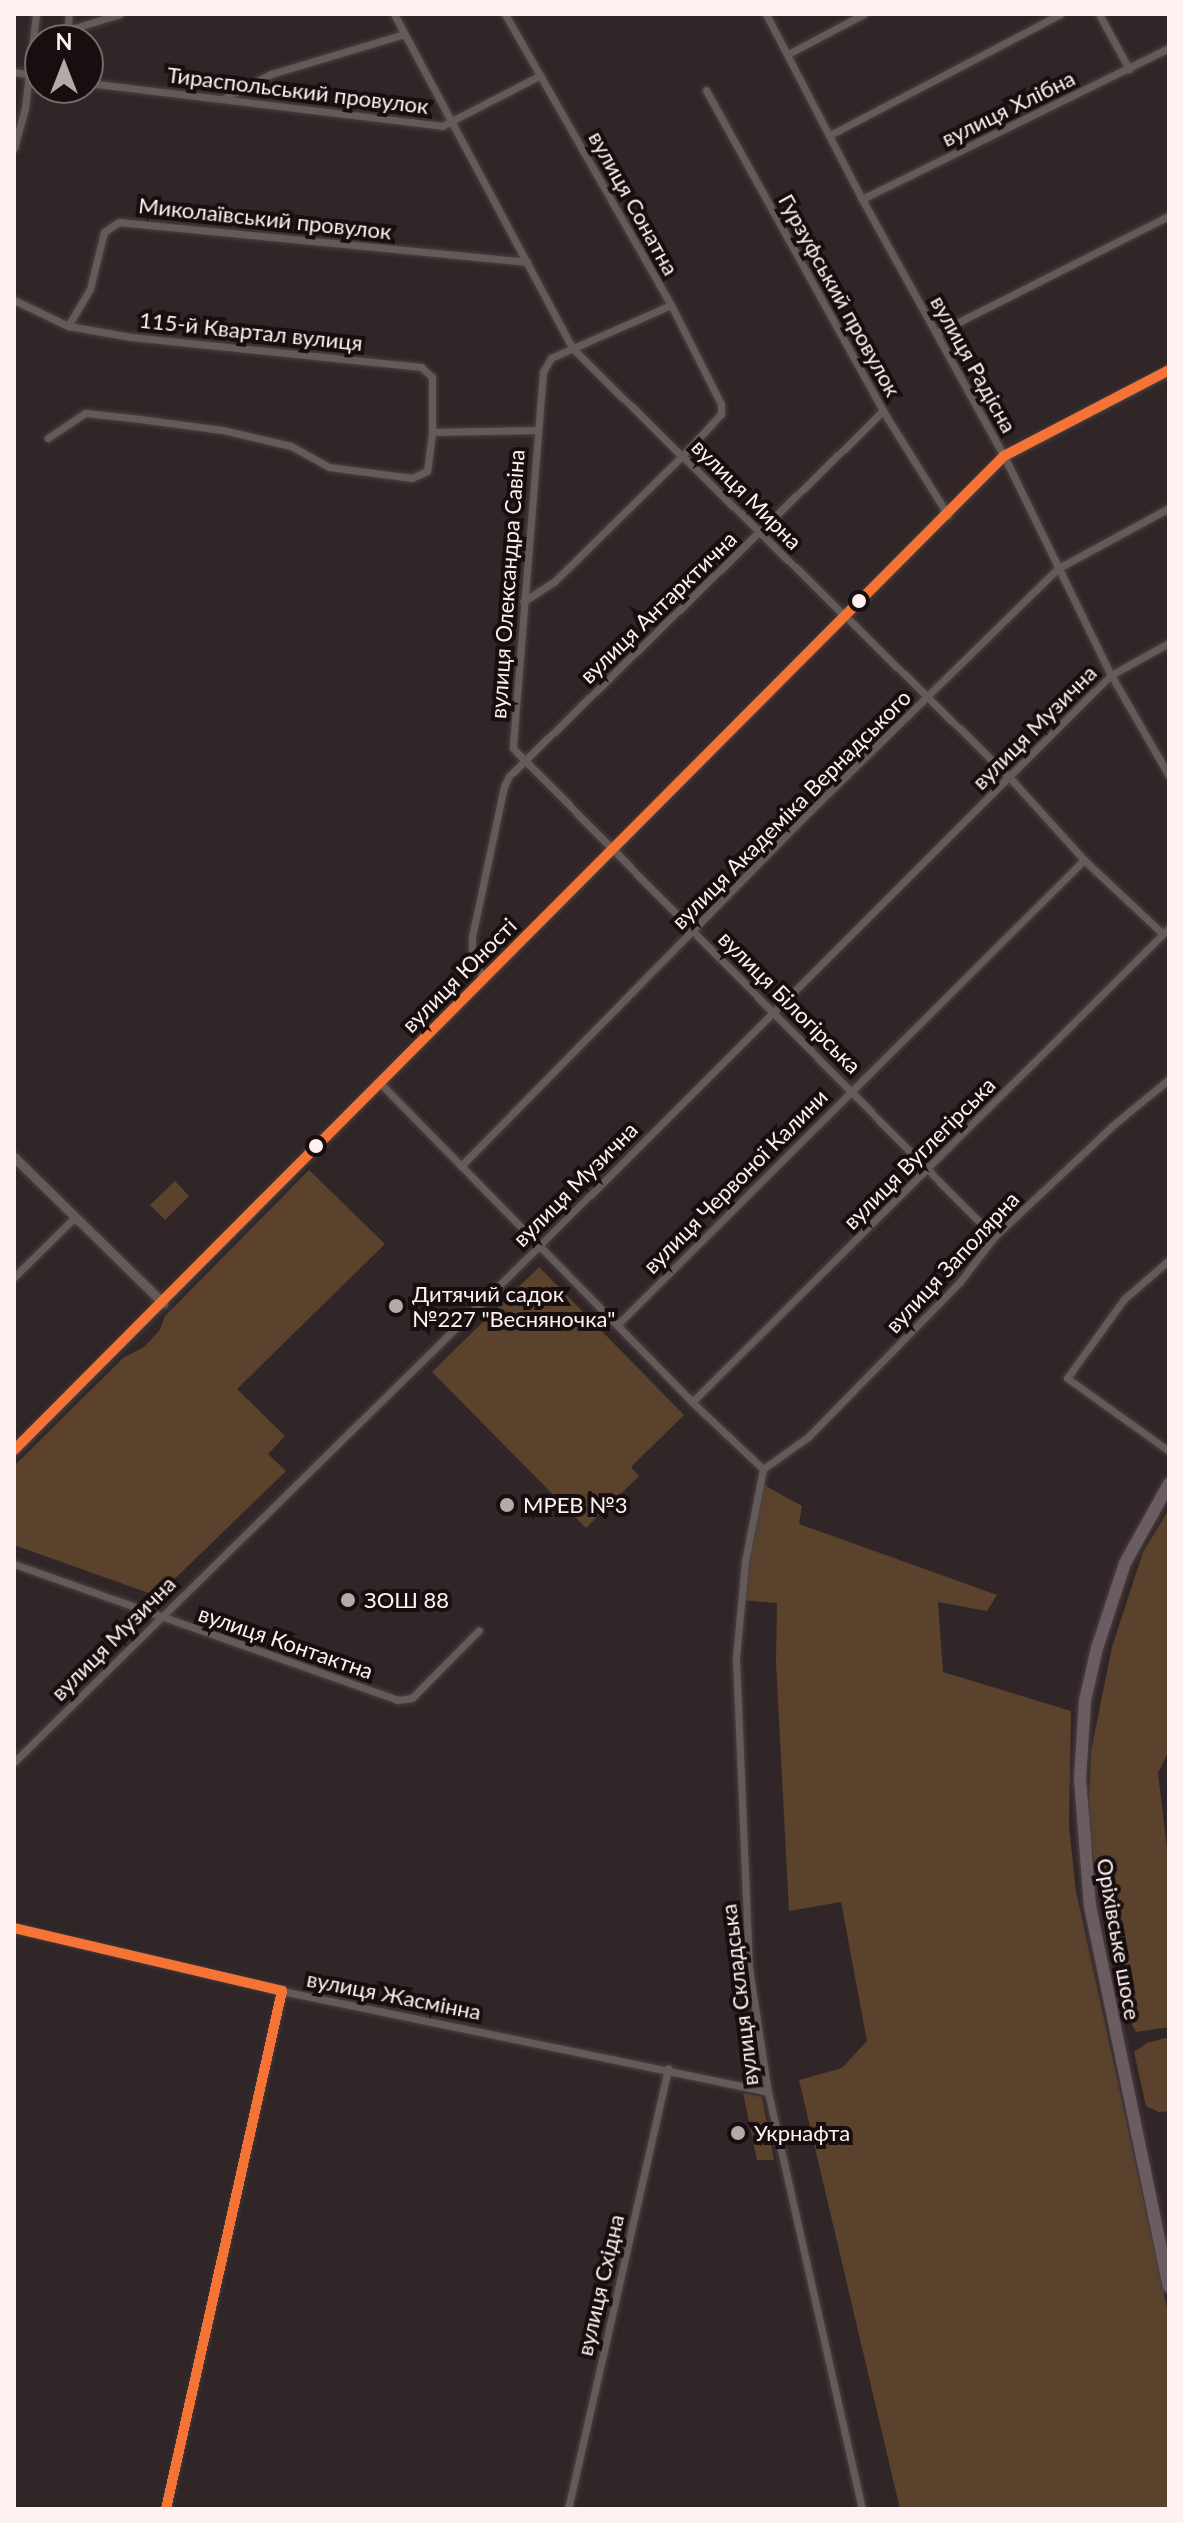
<!DOCTYPE html>
<meta charset="utf-8">
<style>
body{margin:0}
#map{position:relative;width:1183px;height:2523px;overflow:hidden;background:#312627;font-family:Lato,sans-serif}
div>[style]{position:absolute}
.green>*{inset:0;background:#5a422c}
.roads{filter:drop-shadow(0 0 2px #4b4142) drop-shadow(0 0 2px #4b4142)}
.minor>*{height:7px;margin:-3.5px;padding:0 3.5px;transform-origin:3.5px;border-radius:3.5px;background:#635a5a}
.tertiary>*{height:9px;margin:-4.5px;padding:0 4.5px;transform-origin:4.5px;border-radius:4.5px;background:#635a5a}
.trunk>*{height:12px;margin:-6px;padding:0 6px;transform-origin:6px;border-radius:6px;background:#6a5c60}
.bus-1>*{height:10px;margin:-5px;padding:0 5px;transform-origin:5px;border-radius:5px;background:#f57335}
.dots>*{width:22px;height:22px;translate:-50% -50%;box-sizing:border-box;border:4px solid #170e0f;border-radius:50%}
span{translate:-50% -50%;white-space:nowrap;text-align:center;line-height:1.15;-webkit-text-stroke:8px #170e0f;paint-order:stroke}
.street-label{font-size:22px;color:#fff0f1}
.poi-label{font-size:22px;color:#fff0f1}
.left{translate:0 -50%;text-align:left}
.frame{position:absolute;inset:0;border:16px solid #fff0f1;pointer-events:none}
.north{position:absolute;left:24px;top:24px;width:80px;height:80px;box-sizing:border-box;background:#170e0f;border:2px solid #746869;border-radius:50%;rotate:0deg;font-size:22px;font-weight:700;line-height:32px;text-align:center;color:#fff0f1}
.north::after{content:'';display:block;margin:auto;width:28px;height:36px;background:#b7a9aa;clip-path:polygon(50% 0,100% 100%,50% 72%,0 100%)}
</style>
<div id="map">
<div class="green">
<div style="clip-path:polygon(309px 1170px,385px 1244px,237px 1389px,285px 1436px,268px 1454px,286px 1471px,157px 1596px,14px 1545px,14px 1466px,123px 1358px,144px 1347px,160px 1330px,165px 1316px)"></div>
<div style="clip-path:polygon(175px 1181px,189px 1196px,165px 1220px,150px 1205px)"></div>
<div style="clip-path:polygon(539px 1267px,684px 1415px,631px 1467px,639px 1476px,586px 1528px,432px 1372px)"></div>
<div style="clip-path:polygon(760px 1483px,802px 1506px,799px 1524px,997px 1595px,987px 1611px,938px 1602px,943px 1672px,1071px 1711px,1069px 1826px,1076px 1891px,1169px 2317px,1169px 2509px,900px 2509px,799px 2080px,842px 2068px,867px 2041px,841px 1902px,789px 1911px,776px 1662px,777px 1603px,742px 1600px)"></div>
<div style="clip-path:polygon(1169px 1509px,1169px 1750px,1158px 1773px,1169px 1865px,1169px 2027px,1136px 2032px,1122px 2006px,1088px 1827px,1091px 1751px,1112px 1647px,1143px 1552px)"></div>
<div style="clip-path:polygon(1169px 2037px,1169px 2111px,1159px 2112px,1146px 2106px,1134px 2052px,1147px 2043px)"></div>
<div style="clip-path:polygon(743px 2093px,762px 2097px,774px 2160px,757px 2160px)"></div>
</div>
<div class="roads">
<div class="minor">
<div style="left:394px;top:14px;width:380px;rotate:61.9deg"></div>
<div style="left:573px;top:349px;width:612px;rotate:44.47deg"></div>
<div style="left:1010px;top:778px;width:110px;rotate:47.9deg"></div>
<div style="left:1084px;top:860px;width:108px;rotate:43.1deg"></div>
<div style="left:505px;top:14px;width:335px;rotate:60.3deg"></div>
<div style="left:671px;top:305px;width:111px;rotate:63.2deg"></div>
<div style="left:721px;top:404px;width:10px;rotate:90deg"></div>
<div style="left:721px;top:414px;width:56px;rotate:132.8deg"></div>
<div style="left:683px;top:455px;width:180px;rotate:135.5deg"></div>
<div style="left:555px;top:581px;width:38px;rotate:147deg"></div>
<div style="left:766px;top:14px;width:208px;rotate:62.6deg"></div>
<div style="left:862px;top:199px;width:294px;rotate:61.1deg"></div>
<div style="left:1004px;top:456px;width:244px;rotate:64deg"></div>
<div style="left:1111px;top:675px;width:116px;rotate:60.1deg"></div>
<div style="left:1099px;top:14px;width:63px;rotate:61.4deg"></div>
<div style="left:68px;top:30px;width:54px;rotate:-17.1deg"></div>
<div style="left:67px;top:40px;width:26px;rotate:-86deg"></div>
<div style="left:788px;top:54px;width:86px;rotate:-27.8deg"></div>
<div style="left:14px;top:72px;width:26px;rotate:9deg"></div>
<div style="left:88px;top:83px;width:357px;rotate:6.9deg"></div>
<div style="left:442px;top:126px;width:111px;rotate:-27.3deg"></div>
<div style="left:706px;top:90px;width:367px;rotate:61.1deg"></div>
<div style="left:883px;top:411px;width:123px;rotate:58deg"></div>
<div style="left:226px;top:97px;width:51px;rotate:-27.1deg"></div>
<div style="left:271px;top:74px;width:139px;rotate:-16.7deg"></div>
<div style="left:830px;top:135px;width:260px;rotate:-27.7deg"></div>
<div style="left:14px;top:148px;width:41px;rotate:-74.6deg"></div>
<div style="left:25px;top:108px;width:95px;rotate:-83.3deg"></div>
<div style="left:862px;top:199px;width:342px;rotate:-26.2deg"></div>
<div style="left:14px;top:300px;width:60px;rotate:25.7deg"></div>
<div style="left:68px;top:326px;width:64px;rotate:9.9deg"></div>
<div style="left:131px;top:337px;width:292px;rotate:5.9deg"></div>
<div style="left:421px;top:367px;width:15px;rotate:42deg"></div>
<div style="left:432px;top:377px;width:55px;rotate:90deg"></div>
<div style="left:432px;top:432px;width:39px;rotate:97deg"></div>
<div style="left:427px;top:471px;width:17px;rotate:155deg"></div>
<div style="left:412px;top:478px;width:84px;rotate:-172.5deg"></div>
<div style="left:329px;top:467px;width:43px;rotate:-151.1deg"></div>
<div style="left:291px;top:446px;width:71px;rotate:-166.9deg"></div>
<div style="left:222px;top:430px;width:83px;rotate:-172.4deg"></div>
<div style="left:140px;top:419px;width:55px;rotate:-173.8deg"></div>
<div style="left:85px;top:413px;width:45px;rotate:146deg"></div>
<div style="left:671px;top:305px;width:131px;rotate:156.2deg"></div>
<div style="left:551px;top:358px;width:16px;rotate:120deg"></div>
<div style="left:543px;top:372px;width:377px;rotate:94.6deg"></div>
<div style="left:513px;top:748px;width:686px;rotate:45.47deg"></div>
<div style="left:68px;top:326px;width:43px;rotate:-59.3deg"></div>
<div style="left:90px;top:289px;width:59px;rotate:-76.2deg"></div>
<div style="left:104px;top:232px;width:18px;rotate:-34deg"></div>
<div style="left:119px;top:222px;width:410px;rotate:5.6deg"></div>
<div style="left:937px;top:333px;width:260px;rotate:-26.8deg"></div>
<div style="left:432px;top:432px;width:104px;rotate:-1.1deg"></div>
<div style="left:482px;top:977px;width:28px;rotate:-111deg"></div>
<div style="left:472px;top:951px;width:14px;rotate:-90deg"></div>
<div style="left:472px;top:937px;width:153px;rotate:-78deg"></div>
<div style="left:504px;top:787px;width:12px;rotate:-66deg"></div>
<div style="left:509px;top:776px;width:523px;rotate:-44.3deg"></div>
<div style="left:379px;top:1082px;width:448px;rotate:45.6deg"></div>
<div style="left:692px;top:1402px;width:98px;rotate:43.3deg"></div>
<div style="left:461px;top:1166px;width:498px;rotate:-45.5deg"></div>
<div style="left:810px;top:811px;width:346px;rotate:-44.4deg"></div>
<div style="left:1057px;top:569px;width:128px;rotate:-28.6deg"></div>
<div style="left:1169px;top:1260px;width:60px;rotate:139.1deg"></div>
<div style="left:1124px;top:1299px;width:97px;rotate:125.8deg"></div>
<div style="left:1067px;top:1378px;width:125px;rotate:35.6deg"></div>
<div style="left:14px;top:1277px;width:86px;rotate:-44.5deg"></div>
<div style="left:617px;top:1325px;width:659px;rotate:-44.88deg"></div>
<div style="left:692px;top:1402px;width:672px;rotate:-44.82deg"></div>
<div style="left:763px;top:1469px;width:95px;rotate:101deg"></div>
<div style="left:745px;top:1562px;width:96px;rotate:95.4deg"></div>
<div style="left:736px;top:1658px;width:310px;rotate:87.6deg"></div>
<div style="left:749px;top:1968px;width:125px;rotate:81.3deg"></div>
<div style="left:768px;top:2092px;width:427px;rotate:77.3deg"></div>
<div style="left:763px;top:1469px;width:55px;rotate:-35.4deg"></div>
<div style="left:808px;top:1437px;width:216px;rotate:-45.6deg"></div>
<div style="left:959px;top:1283px;width:58px;rotate:-52.7deg"></div>
<div style="left:994px;top:1237px;width:162px;rotate:-43.2deg"></div>
<div style="left:1112px;top:1126px;width:74px;rotate:-39.5deg"></div>
<div style="left:14px;top:1564px;width:406px;rotate:19.5deg"></div>
<div style="left:397px;top:1700px;width:15px;rotate:-8deg"></div>
<div style="left:412px;top:1698px;width:95px;rotate:-45.4deg"></div>
<div style="left:14px;top:1762px;width:736px;rotate:-44.5deg"></div>
<div style="left:539px;top:1246px;width:808px;rotate:-44.95deg"></div>
<div style="left:1111px;top:675px;width:66px;rotate:-28.9deg"></div>
<div style="left:14px;top:1928px;width:275px;rotate:13.2deg"></div>
<div style="left:282px;top:1991px;width:496px;rotate:11.7deg"></div>
<div style="left:166px;top:2509px;width:531px;rotate:-77.38deg"></div>
<div style="left:568px;top:2509px;width:452px;rotate:-77.2deg"></div>
</div>
<div class="tertiary">
<div style="left:14px;top:1157px;width:209px;rotate:44.4deg"></div>
<div style="left:14px;top:1450px;width:1403px;rotate:-45.12deg"></div>
<div style="left:1004px;top:456px;width:186px;rotate:-27.5deg"></div>
</div>
<div class="trunk">
<div style="left:1169px;top:1484px;width:90px;rotate:119.1deg"></div>
<div style="left:1125px;top:1563px;width:89px;rotate:108.2deg"></div>
<div style="left:1097px;top:1648px;width:54px;rotate:102.8deg"></div>
<div style="left:1085px;top:1701px;width:78px;rotate:93.7deg"></div>
<div style="left:1080px;top:1779px;width:127px;rotate:85.5deg"></div>
<div style="left:1090px;top:1906px;width:389px;rotate:78.3deg"></div>
</div>
</div>
<div class="bus-1">
<div style="left:14px;top:1450px;width:1403px;rotate:-45.12deg"></div>
<div style="left:1004px;top:456px;width:186px;rotate:-27.5deg"></div>
<div style="left:14px;top:1928px;width:275px;rotate:13.2deg"></div>
<div style="left:166px;top:2509px;width:531px;rotate:-77.38deg"></div>
</div>
<div class="dots">
<div style="left:859px;top:601px;background:#fff0f1"></div>
<div style="left:316px;top:1146px;background:#fff0f1"></div>
<div style="left:396px;top:1306px;background:#b7a9aa"></div>
<div style="left:507px;top:1505px;background:#b7a9aa"></div>
<div style="left:348px;top:1600px;background:#b7a9aa"></div>
<div style="left:738px;top:2133px;background:#b7a9aa"></div>
</div>
<div class="street-label">
<span style="left:298px;top:90px;rotate:7deg">Тираспольський провулок</span>
<span style="left:1008px;top:108px;rotate:-26deg">вулиця Хлібна</span>
<span style="left:634px;top:203px;rotate:61deg">вулиця Сонатна</span>
<span style="left:265px;top:218px;rotate:6deg">Миколаївський провулок</span>
<span style="left:840px;top:295px;rotate:61deg">Гурзуфський провулок</span>
<span style="left:251px;top:331px;rotate:6deg">115-й Квартал вулиця</span>
<span style="left:974px;top:364px;rotate:61deg">вулиця Радісна</span>
<span style="left:747px;top:494px;rotate:45deg">вулиця Мирна</span>
<span style="left:507px;top:584px;rotate:-86deg">вулиця Олександра Савіна</span>
<span style="left:658px;top:607px;rotate:-44deg">вулиця Антарктична</span>
<span style="left:1034px;top:727px;rotate:-45deg">вулиця Музична</span>
<span style="left:791px;top:809px;rotate:-45deg">вулиця Академіка Вернадського</span>
<span style="left:459px;top:975px;rotate:-45deg">вулиця Юності</span>
<span style="left:790px;top:1002px;rotate:45deg">вулиця Білогірська</span>
<span style="left:919px;top:1153px;rotate:-45deg">вулиця Вуглегірська</span>
<span style="left:735px;top:1181px;rotate:-45deg">вулиця Червоної Калини</span>
<span style="left:575px;top:1184px;rotate:-45deg">вулиця Музична</span>
<span style="left:952px;top:1262px;rotate:-47deg">вулиця Заполярна</span>
<span style="left:113px;top:1638px;rotate:-45deg">вулиця Музична</span>
<span style="left:286px;top:1642px;rotate:19deg">вулиця Контактна</span>
<span style="left:1119px;top:1939px;rotate:80deg">Оріхівське шосе</span>
<span style="left:394px;top:1995px;rotate:11deg">вулиця Жасмінна</span>
<span style="left:739px;top:1995px;rotate:-97deg">вулиця Складська</span>
<span style="left:600px;top:2285px;rotate:-77deg">вулиця Східна</span>
</div>
<div class="poi-label">
<span class="left" style="left:412px;top:1306px">Дитячий садок<br>№227 "Весняночка"</span>
<span class="left" style="left:523px;top:1505px">МРЕВ №3</span>
<span class="left" style="left:364px;top:1600px">ЗОШ 88</span>
<span class="left" style="left:754px;top:2133px">Укрнафта</span>
</div>
<div class="frame"></div>
<div class="north">N</div>
</div>
